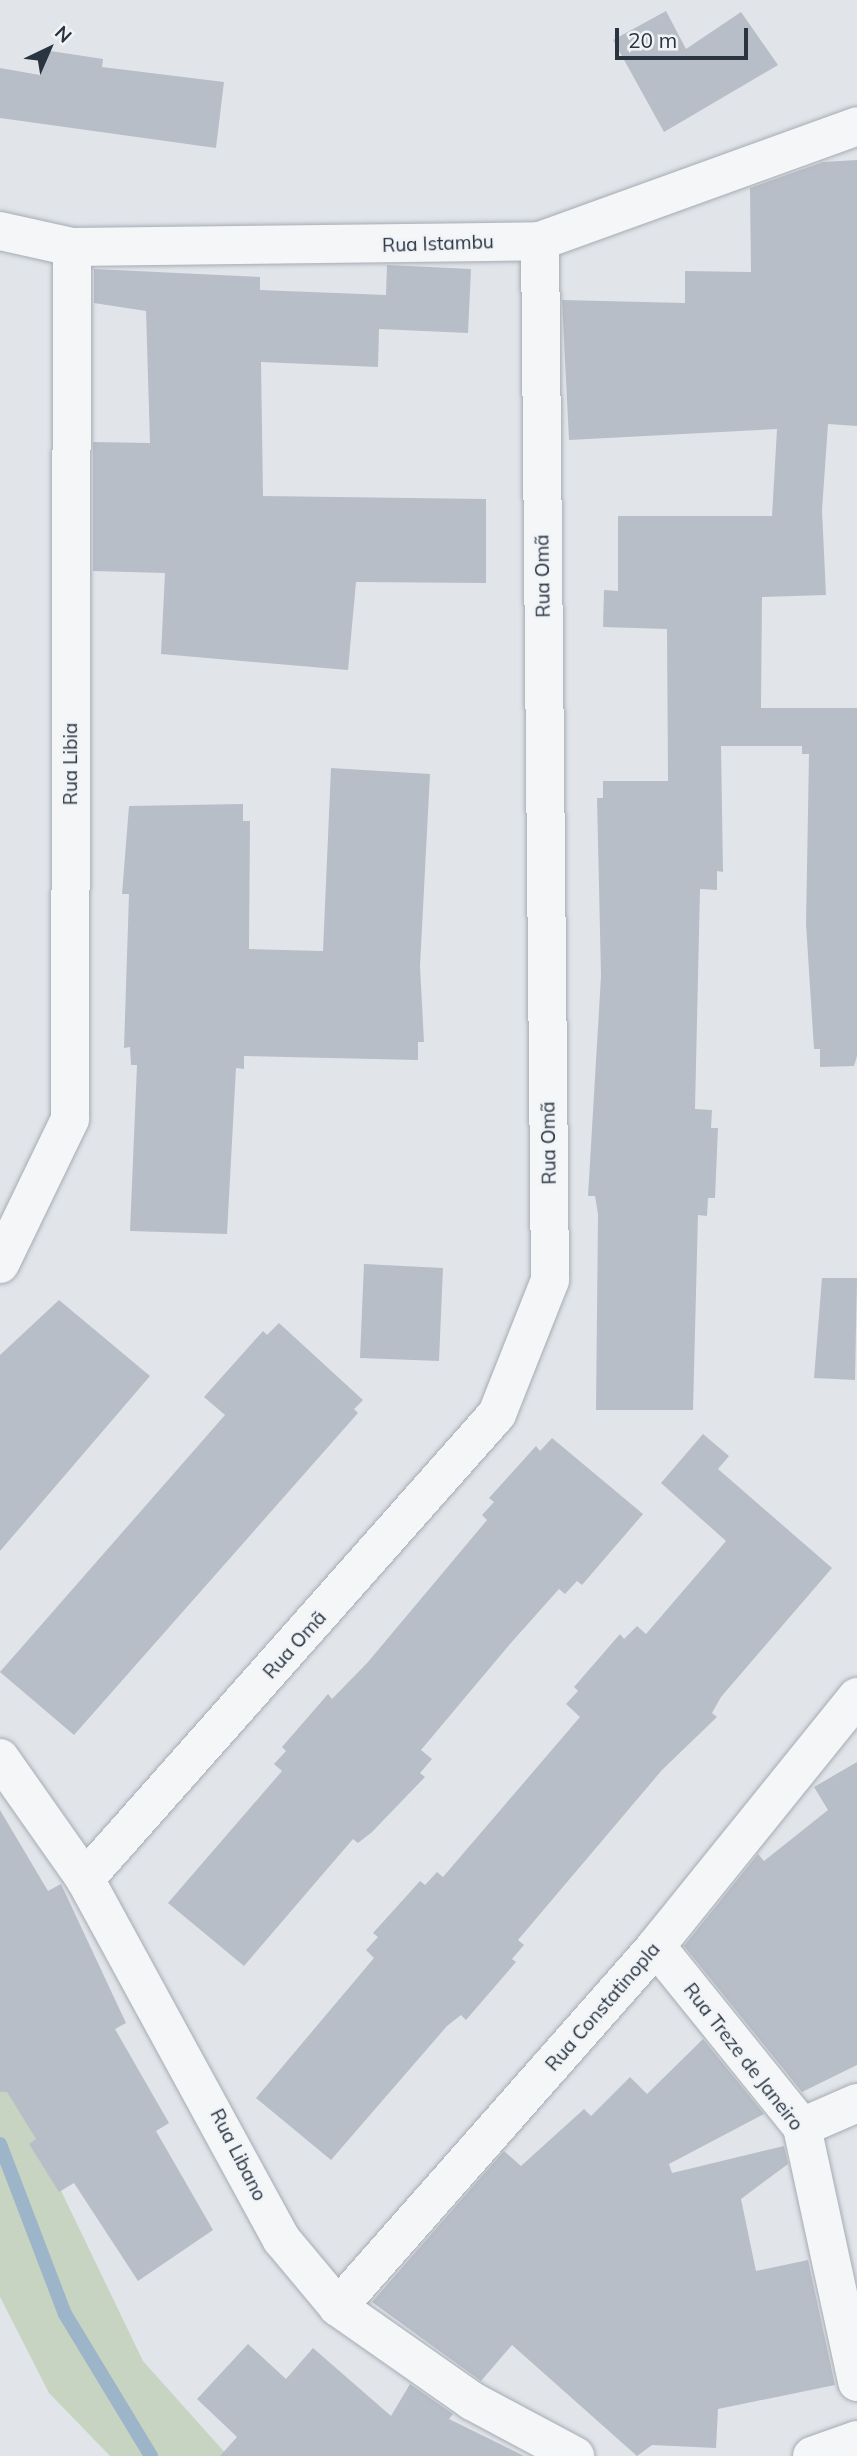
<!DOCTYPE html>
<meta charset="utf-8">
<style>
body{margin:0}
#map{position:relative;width:857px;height:2456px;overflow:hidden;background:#e1e5ea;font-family:Mulish,sans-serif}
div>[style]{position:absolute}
.green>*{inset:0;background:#c8d4c2}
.stream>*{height:14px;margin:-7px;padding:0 7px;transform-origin:7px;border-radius:7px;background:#9db5c9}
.building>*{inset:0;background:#b8bec7}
.roads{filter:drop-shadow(0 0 2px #a6acb4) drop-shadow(0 0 2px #a6acb4)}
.minor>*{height:38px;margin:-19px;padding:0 19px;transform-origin:19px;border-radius:19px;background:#f4f6f8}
span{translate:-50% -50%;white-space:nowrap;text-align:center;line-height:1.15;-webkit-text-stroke:5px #f1f4f7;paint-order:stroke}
.street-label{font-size:19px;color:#293441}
.north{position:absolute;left:14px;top:14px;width:70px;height:70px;-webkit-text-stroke:5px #f1f4f7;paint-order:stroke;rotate:44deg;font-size:19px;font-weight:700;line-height:28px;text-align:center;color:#293441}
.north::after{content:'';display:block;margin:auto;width:24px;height:32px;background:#293441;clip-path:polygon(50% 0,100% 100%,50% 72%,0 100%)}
.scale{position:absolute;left:615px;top:28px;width:133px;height:32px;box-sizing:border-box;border:4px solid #293441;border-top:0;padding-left:9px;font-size:21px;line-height:24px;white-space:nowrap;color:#293441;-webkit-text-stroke:5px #f1f4f7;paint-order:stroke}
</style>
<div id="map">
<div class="green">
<div style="clip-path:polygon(0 2064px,143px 2361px,228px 2456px,110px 2456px,49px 2393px,0 2297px)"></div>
</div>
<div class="stream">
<div style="left:0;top:2144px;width:182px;rotate:69.1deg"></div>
<div style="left:65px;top:2314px;width:166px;rotate:58.8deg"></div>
</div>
<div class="building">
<div style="clip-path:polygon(666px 11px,686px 49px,741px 12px,778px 65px,664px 132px,613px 40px)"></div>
<div style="clip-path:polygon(44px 50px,103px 59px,102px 67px,224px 82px,216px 148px,0 118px,0 68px,40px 75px)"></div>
<div style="clip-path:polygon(857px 160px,857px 426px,828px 424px,822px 510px,826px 595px,762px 597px,761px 708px,857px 708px,857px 1056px,854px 1066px,820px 1067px,820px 1049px,814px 1049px,806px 924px,809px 754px,802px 754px,802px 746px,721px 746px,723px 872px,717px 871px,717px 890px,700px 889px,695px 1109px,712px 1110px,711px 1128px,718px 1128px,715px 1198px,708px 1198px,707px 1216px,698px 1215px,693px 1410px,596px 1410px,598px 1214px,595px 1196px,588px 1196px,601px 976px,597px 798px,603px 798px,603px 781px,668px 781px,667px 629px,603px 627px,604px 590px,618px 591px,618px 516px,772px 516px,777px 429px,569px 440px,562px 300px,685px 303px,685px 271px,751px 272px,750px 188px,823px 162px)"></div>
<div style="clip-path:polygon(387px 265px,471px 269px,468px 333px,379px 329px,378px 367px,261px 362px,263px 496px,486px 499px,486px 583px,356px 582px,348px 670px,161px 654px,165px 573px,93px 571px,93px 442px,150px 443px,146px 311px,94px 303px,94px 269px,260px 277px,260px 290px,386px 295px)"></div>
<div style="clip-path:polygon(331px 768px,430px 774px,420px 966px,424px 1042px,418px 1042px,418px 1060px,244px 1056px,244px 1069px,236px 1068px,227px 1234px,130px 1231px,137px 1065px,131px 1065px,130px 1047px,124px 1048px,129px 894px,122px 894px,129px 806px,243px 804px,243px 821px,250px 821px,249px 949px,323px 951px)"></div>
<div style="clip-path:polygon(364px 1264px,443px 1268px,439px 1361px,360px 1358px)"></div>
<div style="clip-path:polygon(822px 1278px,857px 1278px,855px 1380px,814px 1378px)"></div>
<div style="clip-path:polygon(59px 1300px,150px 1376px,0 1551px,0 1355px)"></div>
<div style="clip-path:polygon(279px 1323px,363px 1400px,354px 1409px,358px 1413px,74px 1735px,0 1672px,225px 1415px,204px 1397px,263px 1331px,267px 1335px)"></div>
<div style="clip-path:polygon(703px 1434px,729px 1456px,718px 1469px,832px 1568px,721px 1697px,712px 1713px,717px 1717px,662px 1770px,518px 1940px,524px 1945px,512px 1959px,516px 1962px,466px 2020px,461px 2015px,447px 2026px,331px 2160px,256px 2098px,374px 1958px,366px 1950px,378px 1937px,373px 1933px,420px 1881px,425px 1885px,437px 1872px,443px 1877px,580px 1717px,566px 1704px,578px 1691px,574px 1687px,620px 1634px,624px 1639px,637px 1626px,646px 1634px,726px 1541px,661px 1483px)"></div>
<div style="clip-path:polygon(552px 1438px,643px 1514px,582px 1585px,577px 1581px,565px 1594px,559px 1589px,510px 1644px,421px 1750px,432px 1759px,420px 1773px,425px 1777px,372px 1832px,358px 1843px,353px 1839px,244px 1966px,168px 1903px,282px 1771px,274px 1764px,286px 1751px,282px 1747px,328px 1694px,332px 1699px,368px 1662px,487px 1520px,482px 1515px,494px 1502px,489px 1498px,536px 1446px,540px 1451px)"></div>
<div style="clip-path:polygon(857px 1762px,857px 2065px,802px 2092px,684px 1946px,758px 1854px,764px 1861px,828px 1810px,814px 1787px)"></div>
<div style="clip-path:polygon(0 1810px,48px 1891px,61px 1884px,126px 2023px,115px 2029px,169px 2123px,156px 2131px,213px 2230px,138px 2281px,74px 2183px,59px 2192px,29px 2144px,36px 2139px,7px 2092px,0 2092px)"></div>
<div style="clip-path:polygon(703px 2039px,764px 2114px,669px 2164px,672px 2173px,784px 2146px,788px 2164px,741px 2199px,756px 2271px,808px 2260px,835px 2385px,718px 2409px,716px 2448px,652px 2445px,637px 2456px,512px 2345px,481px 2381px,372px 2302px,504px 2151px,521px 2166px,584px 2109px,591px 2116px,630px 2077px,647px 2094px)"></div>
<div style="clip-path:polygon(248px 2344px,286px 2379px,313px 2348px,391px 2416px,410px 2384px,453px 2414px,449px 2419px,524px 2456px,220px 2456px,237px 2437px,197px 2399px)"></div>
</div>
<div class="roads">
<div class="minor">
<div style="left:0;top:231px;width:74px;rotate:12.5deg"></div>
<div style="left:72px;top:247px;width:468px;rotate:-0.7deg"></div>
<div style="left:540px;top:241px;width:337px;rotate:-19.9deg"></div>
<div style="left:0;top:1264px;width:161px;rotate:-64.2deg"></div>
<div style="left:70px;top:1119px;width:872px;rotate:-89.87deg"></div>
<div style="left:0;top:1758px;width:148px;rotate:54.9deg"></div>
<div style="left:85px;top:1879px;width:411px;rotate:61.4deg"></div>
<div style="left:282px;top:2240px;width:87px;rotate:50.1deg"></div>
<div style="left:338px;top:2307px;width:164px;rotate:35deg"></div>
<div style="left:472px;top:2401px;width:117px;rotate:28.1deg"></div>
<div style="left:85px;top:1879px;width:621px;rotate:-48.46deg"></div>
<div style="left:497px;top:1414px;width:144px;rotate:-68.4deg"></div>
<div style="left:550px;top:1280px;width:1039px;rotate:-90.55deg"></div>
<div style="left:656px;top:1946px;width:233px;rotate:51.1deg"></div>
<div style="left:802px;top:2127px;width:261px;rotate:77.8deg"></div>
<div style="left:802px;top:2127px;width:60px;rotate:-23.6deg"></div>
<div style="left:338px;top:2307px;width:481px;rotate:-48.6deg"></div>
<div style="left:656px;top:1946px;width:320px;rotate:-51.1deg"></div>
<div style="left:812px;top:2456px;width:48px;rotate:-19.6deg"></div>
</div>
</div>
<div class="street-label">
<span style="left:438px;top:244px;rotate:-2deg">Rua Istambu</span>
<span style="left:543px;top:576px;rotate:-91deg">Rua Omã</span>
<span style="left:71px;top:764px;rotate:-90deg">Rua Libia</span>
<span style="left:549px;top:1143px;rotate:-91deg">Rua Omã</span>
<span style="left:295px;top:1645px;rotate:-48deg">Rua Omã</span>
<span style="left:603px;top:2007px;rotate:-49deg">Rua Constatinopla</span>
<span style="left:743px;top:2057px;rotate:52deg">Rua Treze de Janeiro</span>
<span style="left:238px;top:2155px;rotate:63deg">Rua Libano</span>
</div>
<div class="north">N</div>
<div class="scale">20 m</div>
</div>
